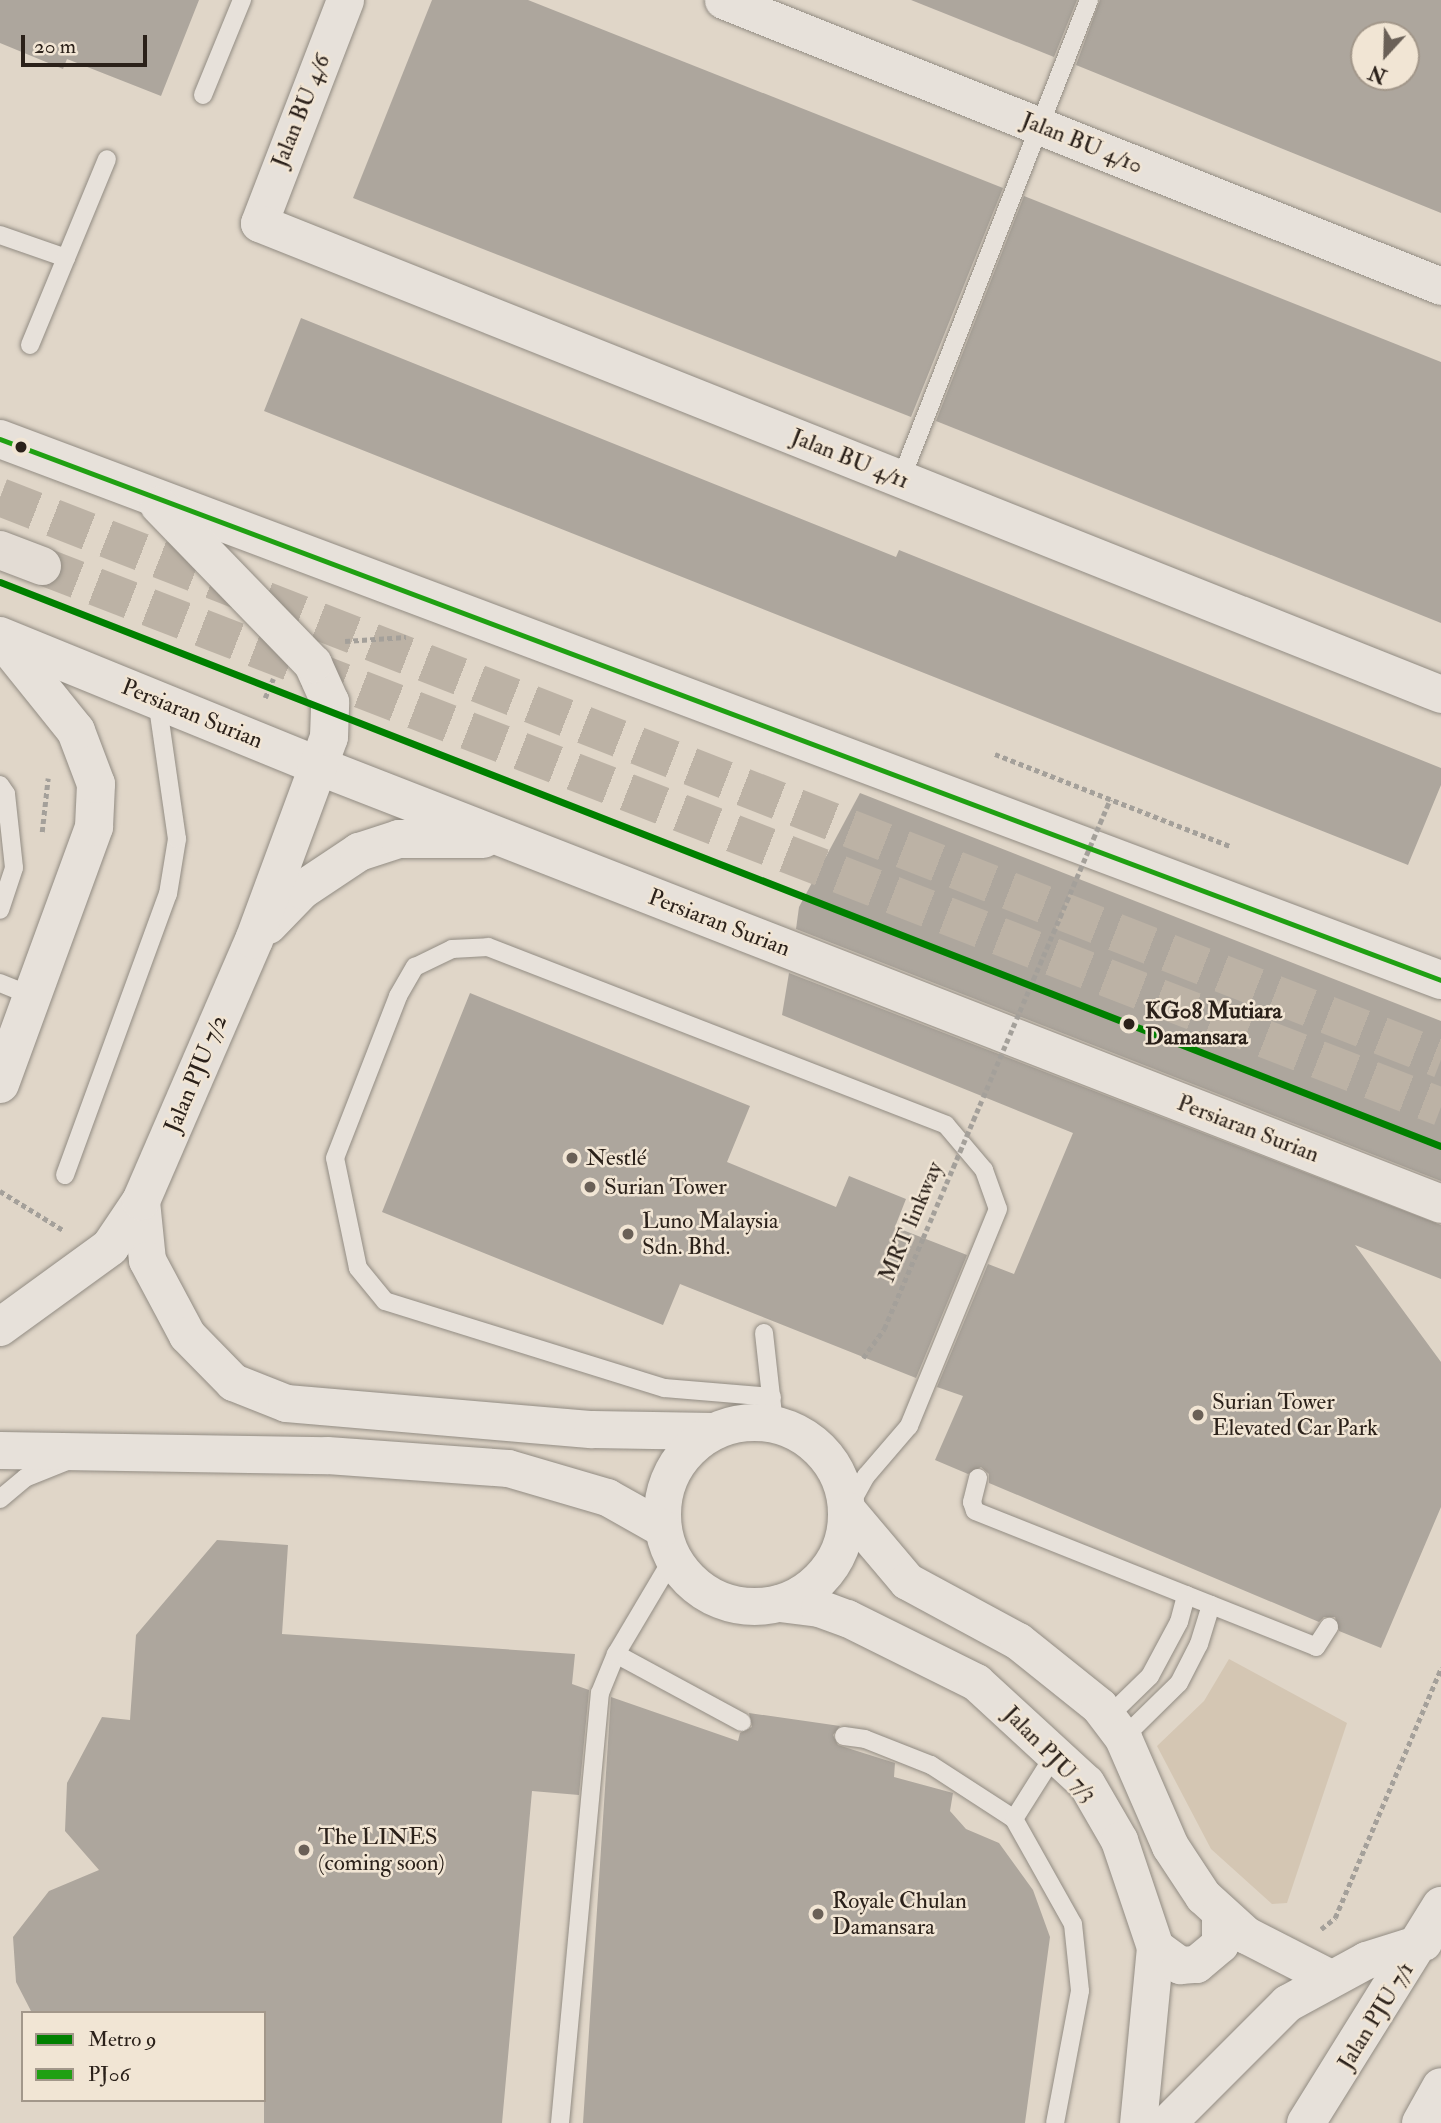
<!DOCTYPE html>
<meta charset="utf-8">
<style>
body{margin:0}
#map{position:relative;width:1441px;height:2123px;overflow:hidden;background:#e0d6c8;font-family:"IM FELL Double Pica",serif}
div>[style]{position:absolute}
.green>*{inset:0;background:#d4c6b3}
.building>*{inset:0;background:#ada69d}
.primary-tunnel>*{height:38px;margin-top:-19px;transform-origin:0;background:repeating-linear-gradient(90deg,#bcb2a5 0 38px,transparent 0 57px)}
.path>*{height:4.5px;margin-top:-2.25px;transform-origin:0;background:repeating-linear-gradient(90deg,#a4a09a 0 5px,transparent 0 8.5px)}
.roads{filter:drop-shadow(0 0 2px #928c83) drop-shadow(0 0 2px #928c83)}
.service>*{height:18px;margin:-9px;padding:0 9px;transform-origin:9px;border-radius:9px;background:#e7e1da}
.minor>*{height:37px;margin:-18.5px;padding:0 18.5px;transform-origin:18.5px;border-radius:18.5px;background:#e7e1da}
.minor>.ring{margin:-18.5px;padding:0;box-sizing:content-box;background:none;border:37px solid #e7e1da;border-radius:50%}
.tertiary>*{height:38px;margin:-19px;padding:0 19px;transform-origin:19px;border-radius:19px;background:#e7e1da}
.primary>*{height:38px;margin:-19px;padding:0 19px;transform-origin:19px;border-radius:19px;background:#e3dcd4}
.path-bridge>*{height:4.5px;margin-top:-2.25px;transform-origin:0;background:repeating-linear-gradient(90deg,#a4a09a 0 5px,transparent 0 8.5px)}
.bus-1>*{height:5px;margin:-2.5px;padding:0 2.5px;transform-origin:2.5px;border-radius:2.5px;background:#20a013}
.metro-1>*{height:7px;margin:-3.5px;padding:0 3.5px;transform-origin:3.5px;border-radius:3.5px;background:#008000}
.dots>*{width:19px;height:19px;translate:-50% -50%;box-sizing:border-box;border:4px solid #f1e5d4;border-radius:50%}
span{translate:-50% -50%;white-space:nowrap;text-align:center;line-height:1.15;-webkit-text-stroke:5px #f1e5d4;paint-order:stroke}
.street-label{font-size:23px;color:#2b211a}
.stop-label{font-size:23px;color:#2b211a;font-weight:700}
.left{translate:0 -50%;text-align:left}
.poi-label{font-size:23px;color:#2b211a}
.legend{position:absolute;left:21px;top:2011px;width:245px;height:91px;box-sizing:border-box;background:#f1e5d4;border:2px solid #a2978a;margin:0;padding:9px 12px;list-style:none;font-size:21px;color:#2b211a}
.legend li{display:flex;align-items:center;gap:14px;height:35px}
.legend b{width:35px;border:2px solid #a2978a}
.north{position:absolute;left:1350px;top:21px;width:70px;height:70px;box-sizing:border-box;background:#f1e5d4;border:2px solid #a2978a;border-radius:50%;rotate:202deg;font-size:19px;font-weight:700;line-height:28px;text-align:center;color:#2b211a}
.north::after{content:'';display:block;margin:auto;width:24px;height:32px;background:#6a6057;clip-path:polygon(50% 0,100% 100%,50% 72%,0 100%)}
.scale{position:absolute;left:21px;top:35px;width:126px;height:32px;box-sizing:border-box;border:4px solid #2b211a;border-top:0;padding-left:9px;font-size:21px;line-height:24px;white-space:nowrap;color:#2b211a;-webkit-text-stroke:5px #f1e5d4;paint-order:stroke}
</style>
<div id="map">
<div class="green">
<div style="clip-path:polygon(1229px 1659px,1347px 1723px,1287px 1903px,1272px 1904px,1211px 1849px,1157px 1746px,1204px 1701px)"></div>
</div>
<div class="building">
<div style="clip-path:polygon(0 0,199px 0,161px 96px,67px 59px,63px 69px,0 43px)"></div>
<div style="clip-path:polygon(432px 0,528px 0,1003px 188px,911px 417px,353px 198px)"></div>
<div style="clip-path:polygon(911px 0,1077px 0,1054px 57px)"></div>
<div style="clip-path:polygon(evenodd,1100px 0,1441px 0,1441px 213px,1076px 65px,1100px 0,1364px 35px,1406px 35px,1406px 77px,1364px 77px,1364px 35px)"></div>
<div style="clip-path:polygon(1024px 196px,1441px 362px,1441px 623px,936px 421px)"></div>
<div style="clip-path:polygon(301px 318px,896px 557px,899px 550px,1441px 768px,1441px 785px,1408px 865px,264px 411px)"></div>
<div style="clip-path:polygon(860px 793px,1441px 1021px,1441px 1181px,796px 929px,799px 907px)"></div>
<div style="clip-path:polygon(789px 973px,1441px 1225px,1441px 1279px,1355px 1245px,1441px 1362px,1441px 1507px,1381px 1648px,1339px 1631px,1335px 1617px,1324px 1617px,1319px 1622px,989px 1483px,989px 1474px,981px 1467px,968px 1474px,935px 1460px,963px 1396px,937px 1387px,988px 1264px,1014px 1274px,1073px 1133px,782px 1015px)"></div>
<div style="clip-path:polygon(470px 993px,750px 1106px,727px 1162px,836px 1207px,849px 1176px,906px 1199px,895px 1227px,967px 1255px,916px 1378px,680px 1284px,663px 1325px,382px 1212px)"></div>
<div style="clip-path:polygon(217px 1540px,288px 1545px,282px 1634px,575px 1654px,572px 1684px,589px 1690px,579px 1795px,532px 1791px,502px 2123px,264px 2123px,264px 2013px,32px 2013px,16px 1982px,13px 1937px,49px 1891px,99px 1870px,65px 1831px,67px 1783px,102px 1717px,130px 1720px,136px 1635px)"></div>
<div style="clip-path:polygon(611px 1697px,738px 1741px,740px 1733px,752px 1727px,749px 1713px,840px 1726px,833px 1735px,838px 1745px,895px 1763px,894px 1777px,953px 1793px,950px 1811px,966px 1829px,999px 1843px,1033px 1890px,1050px 1937px,1025px 2123px,583px 2123px)"></div>
</div>
<div class="primary-tunnel">
<div style="left:0;top:497px;width:1547px;rotate:21.31deg"></div>
<div style="left:42px;top:566px;width:1500px;rotate:21.14deg"></div>
</div>
<div class="path">
<div style="left:345px;top:641px;width:61px;rotate:-3.8deg"></div>
<div style="left:265px;top:698px;width:21px;rotate:-67deg"></div>
<div style="left:995px;top:754px;width:252px;rotate:21.4deg"></div>
<div style="left:42px;top:832px;width:54px;rotate:-83.7deg"></div>
<div style="left:0;top:1191px;width:74px;rotate:31.8deg"></div>
<div style="left:863px;top:1358px;width:36px;rotate:-54deg"></div>
<div style="left:884px;top:1329px;width:99px;rotate:-66.8deg"></div>
<div style="left:1321px;top:1929px;width:18px;rotate:-38deg"></div>
<div style="left:1335px;top:1918px;width:272px;rotate:-67deg"></div>
</div>
<div class="roads">
<div class="service">
<div style="left:203px;top:95px;width:103px;rotate:-67.7deg"></div>
<div style="left:0;top:235px;width:70px;rotate:19.2deg"></div>
<div style="left:30px;top:345px;width:201px;rotate:-67.5deg"></div>
<div style="left:901px;top:479px;width:515px;rotate:-68.57deg"></div>
<div style="left:0;top:785px;width:11px;rotate:56deg"></div>
<div style="left:6px;top:794px;width:74px;rotate:83.8deg"></div>
<div style="left:14px;top:868px;width:44px;rotate:108.4deg"></div>
<div style="left:0;top:983px;width:37px;rotate:22deg"></div>
<div style="left:65px;top:1175px;width:299px;rotate:-69.9deg"></div>
<div style="left:168px;top:894px;width:56px;rotate:-80.7deg"></div>
<div style="left:177px;top:839px;width:140px;rotate:-98.2deg"></div>
<div style="left:764px;top:1333px;width:92px;rotate:83.7deg"></div>
<div style="left:772px;top:1397px;width:108px;rotate:-175.2deg"></div>
<div style="left:664px;top:1388px;width:292px;rotate:-162.7deg"></div>
<div style="left:385px;top:1301px;width:43px;rotate:-129.3deg"></div>
<div style="left:358px;top:1268px;width:112px;rotate:-101.8deg"></div>
<div style="left:335px;top:1158px;width:174px;rotate:-68.7deg"></div>
<div style="left:398px;top:996px;width:34px;rotate:-60deg"></div>
<div style="left:415px;top:967px;width:41px;rotate:-25.9deg"></div>
<div style="left:452px;top:949px;width:36px;rotate:-3deg"></div>
<div style="left:488px;top:947px;width:491px;rotate:21.2deg"></div>
<div style="left:946px;top:1125px;width:59px;rotate:49.8deg"></div>
<div style="left:984px;top:1170px;width:41px;rotate:70.3deg"></div>
<div style="left:998px;top:1209px;width:235px;rotate:112.3deg"></div>
<div style="left:909px;top:1426px;width:66px;rotate:130.7deg"></div>
<div style="left:866px;top:1476px;width:39px;rotate:119deg"></div>
<div style="left:978px;top:1478px;width:25px;rotate:104deg"></div>
<div style="left:972px;top:1502px;width:9px;rotate:72deg"></div>
<div style="left:975px;top:1511px;width:367px;rotate:21.7deg"></div>
<div style="left:1316px;top:1647px;width:24px;rotate:-57deg"></div>
<div style="left:0;top:1499px;width:33px;rotate:-40deg"></div>
<div style="left:25px;top:1478px;width:45px;rotate:-22deg"></div>
<div style="left:616px;top:1654px;width:143px;rotate:28.4deg"></div>
<div style="left:1109px;top:1716px;width:57px;rotate:-44.3deg"></div>
<div style="left:1150px;top:1676px;width:61px;rotate:-61.8deg"></div>
<div style="left:1179px;top:1622px;width:28px;rotate:-75deg"></div>
<div style="left:844px;top:1736px;width:21px;rotate:8deg"></div>
<div style="left:865px;top:1739px;width:71px;rotate:21.5deg"></div>
<div style="left:931px;top:1765px;width:99px;rotate:33deg"></div>
<div style="left:1014px;top:1819px;width:120px;rotate:60.7deg"></div>
<div style="left:1073px;top:1924px;width:67px;rotate:84deg"></div>
<div style="left:1080px;top:1991px;width:134px;rotate:100.7deg"></div>
<div style="left:1123px;top:1738px;width:78px;rotate:-44.5deg"></div>
<div style="left:1179px;top:1683px;width:44px;rotate:-62.9deg"></div>
<div style="left:1199px;top:1644px;width:41px;rotate:-72.9deg"></div>
<div style="left:1014px;top:1819px;width:77px;rotate:-57.8deg"></div>
<div style="left:560px;top:2123px;width:432px;rotate:-84.7deg"></div>
<div style="left:600px;top:1693px;width:42px;rotate:-67.7deg"></div>
<div style="left:616px;top:1654px;width:112px;rotate:-59.3deg"></div>
</div>
<div class="minor">
<div style="left:345px;top:0;width:239px;rotate:111.1deg"></div>
<div style="left:259px;top:223px;width:1272px;rotate:21.73deg"></div>
<div style="left:723px;top:0;width:773px;rotate:21.72deg"></div>
<div style="left:141px;top:1201px;width:59px;rotate:84.2deg"></div>
<div style="left:147px;top:1260px;width:85px;rotate:61.9deg"></div>
<div style="left:187px;top:1335px;width:66px;rotate:45.6deg"></div>
<div style="left:233px;top:1382px;width:57px;rotate:21.6deg"></div>
<div style="left:286px;top:1403px;width:307px;rotate:4.9deg"></div>
<div style="left:592px;top:1429px;width:121px;rotate:0.9deg"></div>
<div class="ring" style="left:662px;top:1422px;width:147px;height:147px"></div>
<div style="left:0;top:1450px;width:327px;rotate:0.9deg"></div>
<div style="left:327px;top:1455px;width:181px;rotate:4.1deg"></div>
<div style="left:508px;top:1468px;width:103px;rotate:16.3deg"></div>
<div style="left:607px;top:1497px;width:63px;rotate:29.4deg"></div>
<div style="left:847px;top:1510px;width:93px;rotate:49.8deg"></div>
<div style="left:907px;top:1581px;width:126px;rotate:28.4deg"></div>
<div style="left:1018px;top:1641px;width:104px;rotate:38.7deg"></div>
<div style="left:1099px;top:1706px;width:40px;rotate:53deg"></div>
<div style="left:1123px;top:1738px;width:118px;rotate:66.5deg"></div>
<div style="left:1170px;top:1846px;width:60px;rotate:56.6deg"></div>
<div style="left:1203px;top:1896px;width:58px;rotate:42.2deg"></div>
<div style="left:1246px;top:1935px;width:92px;rotate:27.1deg"></div>
<div style="left:779px;top:1603px;width:40px;rotate:7.1deg"></div>
<div style="left:819px;top:1608px;width:30px;rotate:20deg"></div>
<div style="left:847px;top:1618px;width:144px;rotate:26.4deg"></div>
<div style="left:976px;top:1682px;width:149px;rotate:42.6deg"></div>
<div style="left:1086px;top:1783px;width:66px;rotate:59.9deg"></div>
<div style="left:1119px;top:1840px;width:113px;rotate:71.4deg"></div>
<div style="left:1155px;top:1947px;width:177px;rotate:95.5deg"></div>
<div style="left:1155px;top:1947px;width:31px;rotate:36deg"></div>
<div style="left:1180px;top:1965px;width:16px;rotate:-4deg"></div>
<div style="left:1196px;top:1964px;width:31px;rotate:-40deg"></div>
<div style="left:1220px;top:1944px;width:31px;rotate:-90deg"></div>
<div style="left:1167px;top:2123px;width:170px;rotate:-45deg"></div>
<div style="left:1287px;top:2003px;width:90px;rotate:-28.6deg"></div>
<div style="left:1366px;top:1960px;width:60px;rotate:-17.5deg"></div>
</div>
<div class="tertiary">
<div style="left:0;top:439px;width:1539px;rotate:20.58deg"></div>
<div style="left:0;top:636px;width:347px;rotate:22.2deg"></div>
<div style="left:321px;top:767px;width:1202px;rotate:21.31deg"></div>
<div style="left:268px;top:925px;width:49px;rotate:-45.8deg"></div>
<div style="left:302px;top:890px;width:69px;rotate:-33.7deg"></div>
<div style="left:359px;top:852px;width:42px;rotate:-18deg"></div>
<div style="left:399px;top:839px;width:84px"></div>
<div style="left:0;top:1084px;width:274px;rotate:-69.9deg"></div>
<div style="left:94px;top:827px;width:43px;rotate:-87.3deg"></div>
<div style="left:96px;top:784px;width:57px;rotate:-110.7deg"></div>
<div style="left:76px;top:731px;width:118px;rotate:-128.8deg"></div>
<div style="left:0;top:1327px;width:136px;rotate:-36deg"></div>
<div style="left:110px;top:1247px;width:55px;rotate:-56deg"></div>
<div style="left:141px;top:1201px;width:284px;rotate:-66.6deg"></div>
<div style="left:254px;top:940px;width:216px;rotate:-69.7deg"></div>
<div style="left:329px;top:737px;width:35px;rotate:-88deg"></div>
<div style="left:330px;top:702px;width:42px;rotate:-114.1deg"></div>
<div style="left:313px;top:664px;width:221px;rotate:-134.1deg"></div>
<div style="left:1306px;top:2123px;width:256px;rotate:-58.1deg"></div>
<div style="left:1421px;top:2123px;width:41px;rotate:-60.9deg"></div>
</div>
<div class="primary">
<div style="left:0;top:550px;width:45px;rotate:20.9deg"></div>
</div>
</div>
<div class="path-bridge">
<div style="left:923px;top:1238px;width:477px;rotate:-66.9deg"></div>
</div>
<div class="bus-1">
<div style="left:0;top:439px;width:1539px;rotate:20.58deg"></div>
</div>
<div class="metro-1">
<div style="left:0;top:582px;width:1547px;rotate:21.38deg"></div>
</div>
<div class="dots">
<div style="left:21px;top:447px;background:#2b211a"></div>
<div style="left:1129px;top:1024px;background:#2b211a"></div>
<div style="left:572px;top:1158px;background:#6a6057"></div>
<div style="left:590px;top:1187px;background:#6a6057"></div>
<div style="left:628px;top:1234px;background:#6a6057"></div>
<div style="left:1198px;top:1415px;background:#6a6057"></div>
<div style="left:304px;top:1850px;background:#6a6057"></div>
<div style="left:818px;top:1914px;background:#6a6057"></div>
</div>
<div class="street-label">
<span style="left:301px;top:111px;rotate:-68deg">Jalan BU 4/6</span>
<span style="left:1082px;top:143px;rotate:22deg">Jalan BU 4/10</span>
<span style="left:850px;top:459px;rotate:22deg">Jalan BU 4/11</span>
<span style="left:192px;top:714px;rotate:22deg">Persiaran Surian</span>
<span style="left:719px;top:923px;rotate:21deg">Persiaran Surian</span>
<span style="left:196px;top:1074px;rotate:-67deg">Jalan PJU 7/2</span>
<span style="left:1248px;top:1129px;rotate:21deg">Persiaran Surian</span>
<span style="left:911px;top:1222px;rotate:-67deg">MRT linkway</span>
<span style="left:1050px;top:1754px;rotate:46deg">Jalan PJU 7/3</span>
<span style="left:1376px;top:2016px;rotate:-58deg">Jalan PJU 7/1</span>
</div>
<div class="stop-label">
<span class="left" style="left:1145px;top:1024px">KG08 Mutiara<br>Damansara</span>
</div>
<div class="poi-label">
<span class="left" style="left:586px;top:1158px">Nestlé</span>
<span class="left" style="left:604px;top:1187px">Surian Tower</span>
<span class="left" style="left:642px;top:1234px">Luno Malaysia<br>Sdn. Bhd.</span>
<span class="left" style="left:1212px;top:1415px">Surian Tower<br>Elevated Car Park</span>
<span class="left" style="left:318px;top:1850px">The LINES<br>(coming soon)</span>
<span class="left" style="left:832px;top:1914px">Royale Chulan<br>Damansara</span>
</div>
<ul class="legend">
<li><b style="height:9px;background:#008000"></b>Metro 9</li>
<li><b style="height:9px;background:#20a013"></b>PJ06</li>
</ul>
<div class="north">N</div>
<div class="scale">20 m</div>
</div>
